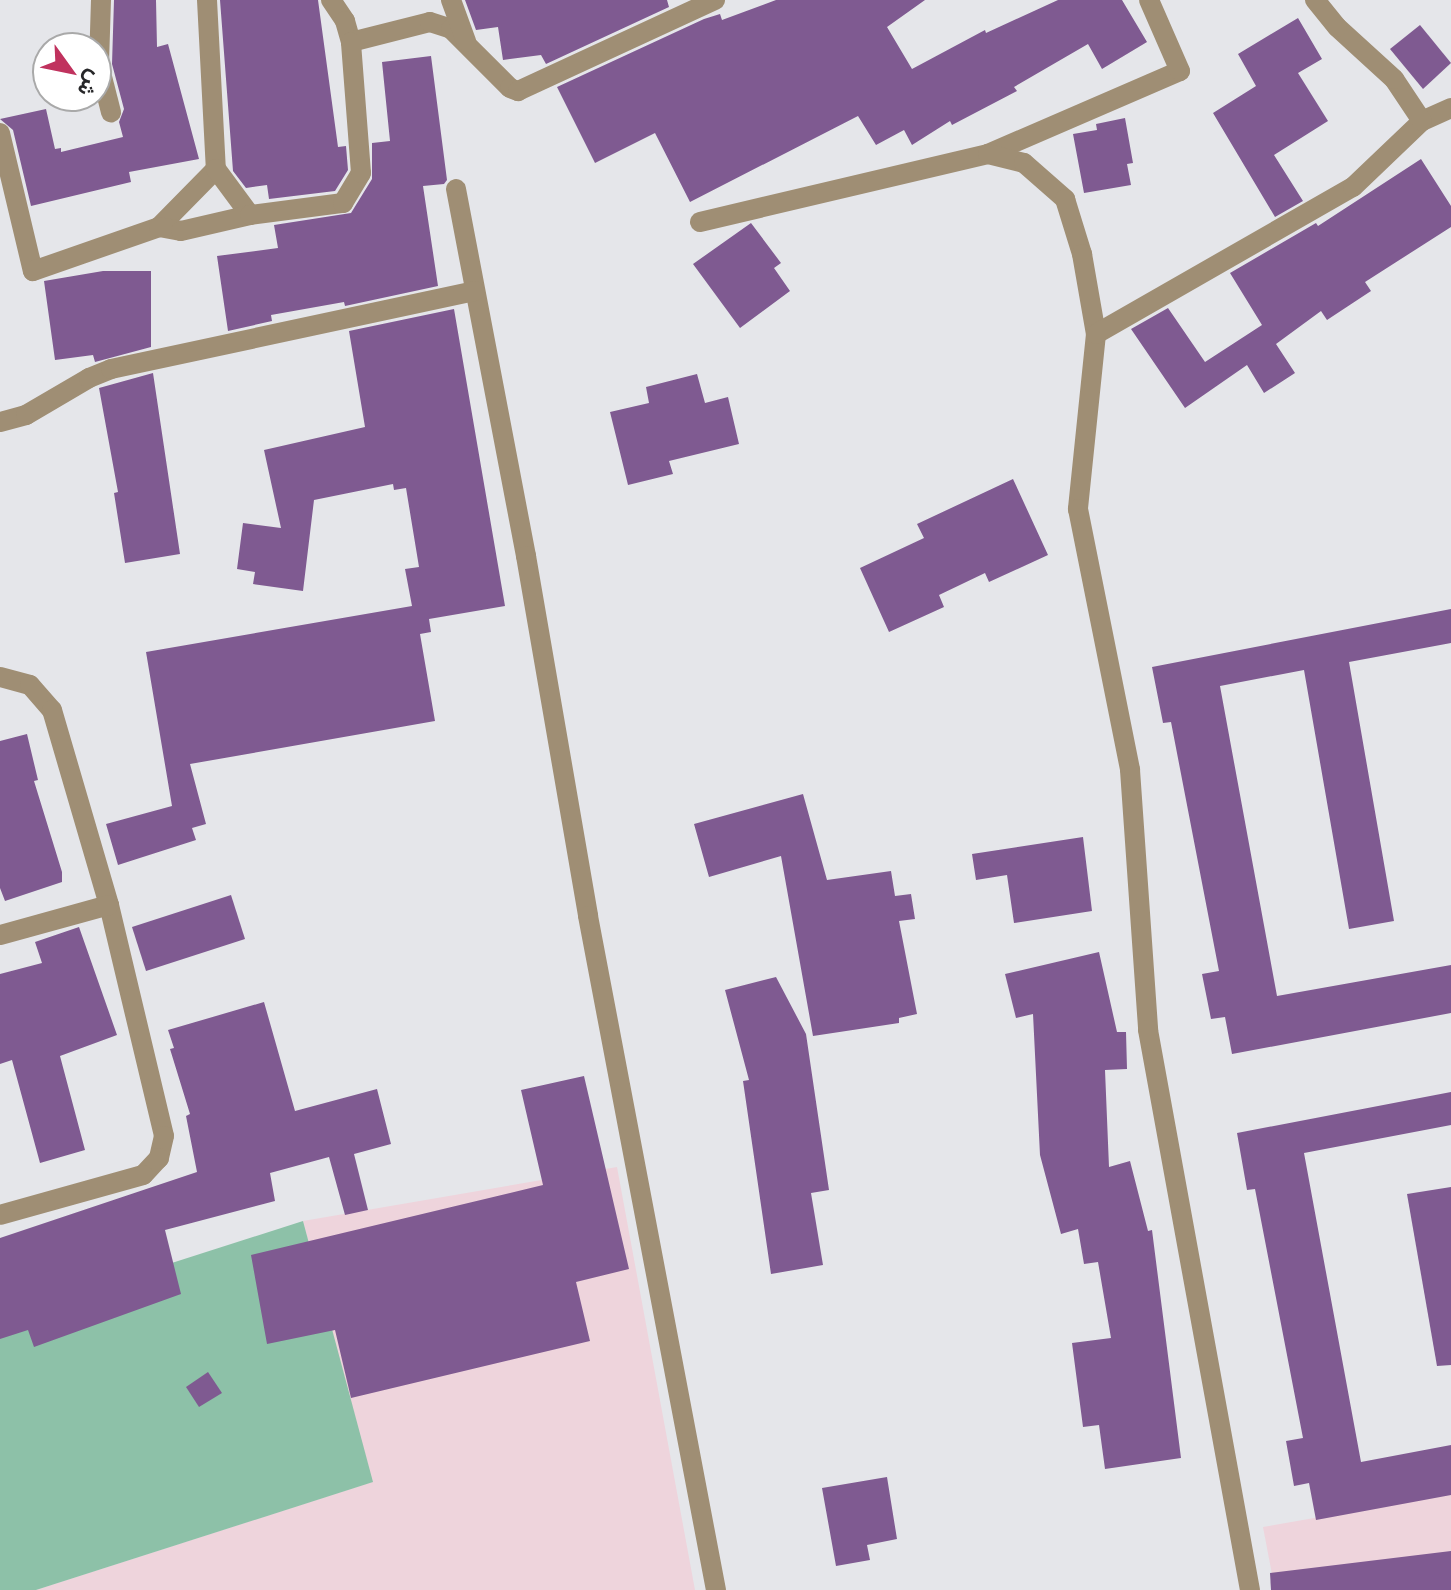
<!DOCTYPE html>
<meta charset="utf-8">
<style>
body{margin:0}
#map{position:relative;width:1451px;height:1590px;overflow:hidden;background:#e5e6ea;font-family:Jost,Vazirmatn,sans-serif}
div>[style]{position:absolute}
.industrial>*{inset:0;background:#eed4dc}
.green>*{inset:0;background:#8dc1a8}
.building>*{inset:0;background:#7f5a91}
.minor>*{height:20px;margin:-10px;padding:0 10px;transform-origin:10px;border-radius:10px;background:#9f8e74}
span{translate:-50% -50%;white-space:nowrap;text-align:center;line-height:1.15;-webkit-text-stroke:8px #fff;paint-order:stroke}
.north{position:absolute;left:32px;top:32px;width:80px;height:80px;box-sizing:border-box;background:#fff;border:2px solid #a9a9a9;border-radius:50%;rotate:123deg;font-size:22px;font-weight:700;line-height:32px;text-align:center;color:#272729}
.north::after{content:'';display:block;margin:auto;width:28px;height:36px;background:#c0325e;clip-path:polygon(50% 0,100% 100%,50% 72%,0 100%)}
</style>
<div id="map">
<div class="industrial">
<div style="clip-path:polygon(617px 1167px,695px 1590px,36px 1590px,372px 1482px,303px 1221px)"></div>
<div style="clip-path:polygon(1451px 1494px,1451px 1590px,1275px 1590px,1263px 1527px)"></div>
</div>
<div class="green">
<div style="clip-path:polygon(303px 1221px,373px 1482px,36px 1590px,0 1590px,0 1318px)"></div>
</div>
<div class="building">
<div style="clip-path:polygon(114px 0,156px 0,157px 47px,168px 44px,199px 159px,129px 172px,131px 182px,31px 206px,13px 130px,0 119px,46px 109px,55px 149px,61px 148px,61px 152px,123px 137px,119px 122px,124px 109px,112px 64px)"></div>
<div style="clip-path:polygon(220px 0,318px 0,338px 147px,346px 146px,348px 170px,335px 191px,269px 199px,267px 185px,246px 188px,233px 171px)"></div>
<div style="clip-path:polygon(465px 0,667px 0,669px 7px,546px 64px,541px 55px,503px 60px,498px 27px,476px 30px)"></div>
<div style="clip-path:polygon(776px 0,925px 0,887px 27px,912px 69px,985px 30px,986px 33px,1058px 0,1122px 0,1147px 42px,1102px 69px,1088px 44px,1014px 87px,1017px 91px,952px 125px,950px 121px,912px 145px,904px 130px,876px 145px,858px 116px,690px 202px,655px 133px,595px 163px,557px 87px,704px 19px,720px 14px,722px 20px)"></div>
<div style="clip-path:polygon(1298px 18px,1322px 59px,1298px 73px,1328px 121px,1274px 155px,1303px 201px,1275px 217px,1213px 113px,1256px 86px,1238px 54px)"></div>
<div style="clip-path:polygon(1420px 25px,1451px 63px,1423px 89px,1390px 49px)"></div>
<div style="clip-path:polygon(431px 56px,447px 180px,444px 184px,423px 186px,438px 286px,345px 306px,344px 302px,271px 315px,272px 321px,228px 331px,217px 256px,278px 248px,274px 225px,351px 213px,372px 179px,372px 143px,390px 141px,382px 62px)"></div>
<div style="clip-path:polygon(1125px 118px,1133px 163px,1127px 164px,1131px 185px,1084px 193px,1073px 134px,1097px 130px,1096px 124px)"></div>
<div style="clip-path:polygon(1421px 159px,1451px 206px,1451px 227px,1365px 282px,1371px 291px,1327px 320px,1321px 311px,1276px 344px,1295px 373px,1264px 393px,1247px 365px,1185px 408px,1131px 329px,1168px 308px,1205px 362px,1262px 325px,1230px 273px,1316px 223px,1318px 226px)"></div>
<div style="clip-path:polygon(751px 223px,781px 263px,774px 268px,790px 291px,740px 328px,693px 264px)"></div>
<div style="clip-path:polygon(103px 271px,151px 271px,151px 347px,95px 362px,93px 355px,55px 360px,44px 281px)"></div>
<div style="clip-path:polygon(454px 309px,505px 606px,429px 619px,431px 632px,420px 634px,435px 721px,190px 764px,206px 824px,192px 828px,196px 840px,118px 865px,106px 824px,172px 806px,146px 652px,412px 606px,405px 569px,419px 567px,406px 488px,394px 490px,393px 484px,314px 500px,303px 591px,253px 584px,255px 572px,237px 569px,243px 523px,281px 528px,264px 450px,365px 427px,349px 331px)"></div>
<div style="clip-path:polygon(153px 373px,180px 554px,125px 563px,114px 493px,118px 492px,99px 388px)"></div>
<div style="clip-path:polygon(697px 374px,705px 403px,728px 397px,739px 444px,669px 461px,673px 474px,628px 485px,610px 412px,649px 403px,646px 387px)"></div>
<div style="clip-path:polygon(1013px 479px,1048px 555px,989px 582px,985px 573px,939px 595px,944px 607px,889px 632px,860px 568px,924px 538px,917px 524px)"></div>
<div style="clip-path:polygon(1451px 609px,1451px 643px,1349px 662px,1394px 921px,1349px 929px,1304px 670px,1220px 686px,1277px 996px,1451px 965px,1451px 1013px,1232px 1054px,1225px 1017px,1211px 1019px,1202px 974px,1219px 971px,1171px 722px,1163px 723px,1152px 667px)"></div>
<div style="clip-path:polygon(27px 734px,38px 780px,34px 781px,62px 872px,62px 882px,5px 901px,0 888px,0 741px)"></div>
<div style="clip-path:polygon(803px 794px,827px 880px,891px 871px,895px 896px,911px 894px,915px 919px,899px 921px,917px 1014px,899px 1018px,899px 1023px,813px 1036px,781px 856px,709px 877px,694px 824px)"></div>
<div style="clip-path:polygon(1083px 837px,1092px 911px,1014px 923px,1007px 875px,976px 880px,972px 854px)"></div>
<div style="clip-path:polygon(231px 895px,245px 939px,146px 971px,132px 927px)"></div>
<div style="clip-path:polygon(79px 927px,117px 1035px,60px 1056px,85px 1150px,40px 1163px,12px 1060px,0 1064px,0 974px,42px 963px,35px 942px)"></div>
<div style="clip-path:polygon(1099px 952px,1117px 1032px,1126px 1032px,1127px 1069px,1105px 1070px,1109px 1167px,1130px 1161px,1148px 1231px,1152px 1230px,1181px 1458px,1105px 1469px,1099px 1425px,1083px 1427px,1072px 1343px,1111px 1338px,1098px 1262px,1084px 1264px,1078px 1229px,1061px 1234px,1040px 1155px,1033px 1014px,1016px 1018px,1005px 974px)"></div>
<div style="clip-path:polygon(776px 977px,806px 1034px,829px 1190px,811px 1193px,823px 1265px,771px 1274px,743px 1081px,749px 1080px,725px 990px)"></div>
<div style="clip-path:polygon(264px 1002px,295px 1111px,377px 1089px,391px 1144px,354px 1154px,368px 1210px,345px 1215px,329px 1157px,270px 1173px,275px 1201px,165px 1230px,181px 1294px,34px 1347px,28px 1330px,0 1339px,0 1238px,197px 1172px,186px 1116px,190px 1114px,170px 1049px,174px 1048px,168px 1030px)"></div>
<div style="clip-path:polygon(584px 1076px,629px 1269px,576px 1282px,590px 1341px,351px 1398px,335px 1330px,267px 1344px,251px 1255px,543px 1185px,521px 1090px)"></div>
<div style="clip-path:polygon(1451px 1092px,1451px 1125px,1304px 1153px,1361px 1462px,1451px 1445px,1451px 1495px,1316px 1520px,1309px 1483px,1294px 1486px,1286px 1441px,1303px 1438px,1255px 1189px,1247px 1190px,1237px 1133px)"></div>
<div style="clip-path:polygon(1451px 1187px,1451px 1365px,1437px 1366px,1407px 1194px)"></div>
<div style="clip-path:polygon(208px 1372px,222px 1393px,199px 1407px,186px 1387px)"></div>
<div style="clip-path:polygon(887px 1477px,897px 1539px,867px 1545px,870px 1560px,836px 1566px,822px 1488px)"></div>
<div style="clip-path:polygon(1451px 1551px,1451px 1590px,1271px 1590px,1270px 1573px)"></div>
</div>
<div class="minor">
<div style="left:101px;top:0;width:65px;rotate:91.8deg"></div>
<div style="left:99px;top:65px;width:49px;rotate:75.7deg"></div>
<div style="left:207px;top:0;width:169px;rotate:87deg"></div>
<div style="left:331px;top:0;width:25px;rotate:56deg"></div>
<div style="left:345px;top:21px;width:22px;rotate:74deg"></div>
<div style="left:351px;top:42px;width:81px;rotate:-14.2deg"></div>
<div style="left:430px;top:22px;width:22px;rotate:18deg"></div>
<div style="left:451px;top:29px;width:83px;rotate:45deg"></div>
<div style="left:510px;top:88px;width:9px;rotate:21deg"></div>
<div style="left:518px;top:91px;width:217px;rotate:-24.8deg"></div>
<div style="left:451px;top:0;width:44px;rotate:69.9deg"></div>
<div style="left:1422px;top:121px;width:32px;rotate:-24deg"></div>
<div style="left:0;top:133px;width:142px;rotate:76.6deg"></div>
<div style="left:33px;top:271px;width:133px;rotate:-19.2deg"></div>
<div style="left:159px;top:227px;width:81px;rotate:-45.5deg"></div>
<div style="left:216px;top:169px;width:57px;rotate:53.5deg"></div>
<div style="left:988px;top:154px;width:209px;rotate:-23.4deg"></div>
<div style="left:1180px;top:71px;width:77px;rotate:-113.6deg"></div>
<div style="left:456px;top:189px;width:374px;rotate:79.2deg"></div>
<div style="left:526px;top:556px;width:365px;rotate:80.2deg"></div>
<div style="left:588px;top:916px;width:686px;rotate:79.25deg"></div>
<div style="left:700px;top:222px;width:296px;rotate:-13.3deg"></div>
<div style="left:988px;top:154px;width:37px;rotate:14deg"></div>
<div style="left:1024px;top:163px;width:55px;rotate:41.3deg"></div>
<div style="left:1065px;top:199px;width:58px;rotate:72.8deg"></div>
<div style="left:1082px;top:254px;width:81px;rotate:80.1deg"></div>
<div style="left:1096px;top:334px;width:176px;rotate:95.9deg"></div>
<div style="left:1078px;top:509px;width:266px;rotate:78.7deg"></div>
<div style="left:1130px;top:770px;width:261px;rotate:86deg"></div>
<div style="left:1148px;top:1030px;width:569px;rotate:79.68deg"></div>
<div style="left:159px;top:227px;width:22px;rotate:10deg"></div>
<div style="left:181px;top:231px;width:71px;rotate:-13.1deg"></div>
<div style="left:250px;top:215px;width:94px;rotate:-7.4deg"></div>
<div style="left:343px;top:203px;width:35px;rotate:-59deg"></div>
<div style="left:361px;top:173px;width:131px;rotate:-94.4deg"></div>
<div style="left:1096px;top:334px;width:296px;rotate:-29.8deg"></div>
<div style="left:1353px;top:187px;width:95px;rotate:-43.7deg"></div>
<div style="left:1422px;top:121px;width:50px;rotate:-123.7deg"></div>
<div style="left:1394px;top:79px;width:77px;rotate:-137.6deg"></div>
<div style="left:1337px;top:27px;width:35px;rotate:-129deg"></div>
<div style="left:0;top:422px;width:27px;rotate:-15deg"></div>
<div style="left:26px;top:415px;width:73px;rotate:-30.4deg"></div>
<div style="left:89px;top:378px;width:24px;rotate:-22deg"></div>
<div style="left:111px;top:369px;width:372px;rotate:-12.1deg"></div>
<div style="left:0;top:677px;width:31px;rotate:15deg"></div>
<div style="left:30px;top:685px;width:33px;rotate:49deg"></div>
<div style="left:52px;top:710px;width:203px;rotate:73.7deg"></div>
<div style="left:109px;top:905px;width:237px;rotate:76.6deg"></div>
<div style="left:164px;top:1136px;width:23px;rotate:103deg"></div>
<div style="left:159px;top:1158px;width:23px;rotate:133deg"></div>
<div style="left:143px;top:1175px;width:148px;rotate:164.4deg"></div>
<div style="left:0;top:935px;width:113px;rotate:-15.4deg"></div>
</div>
<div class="north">ش</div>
</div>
